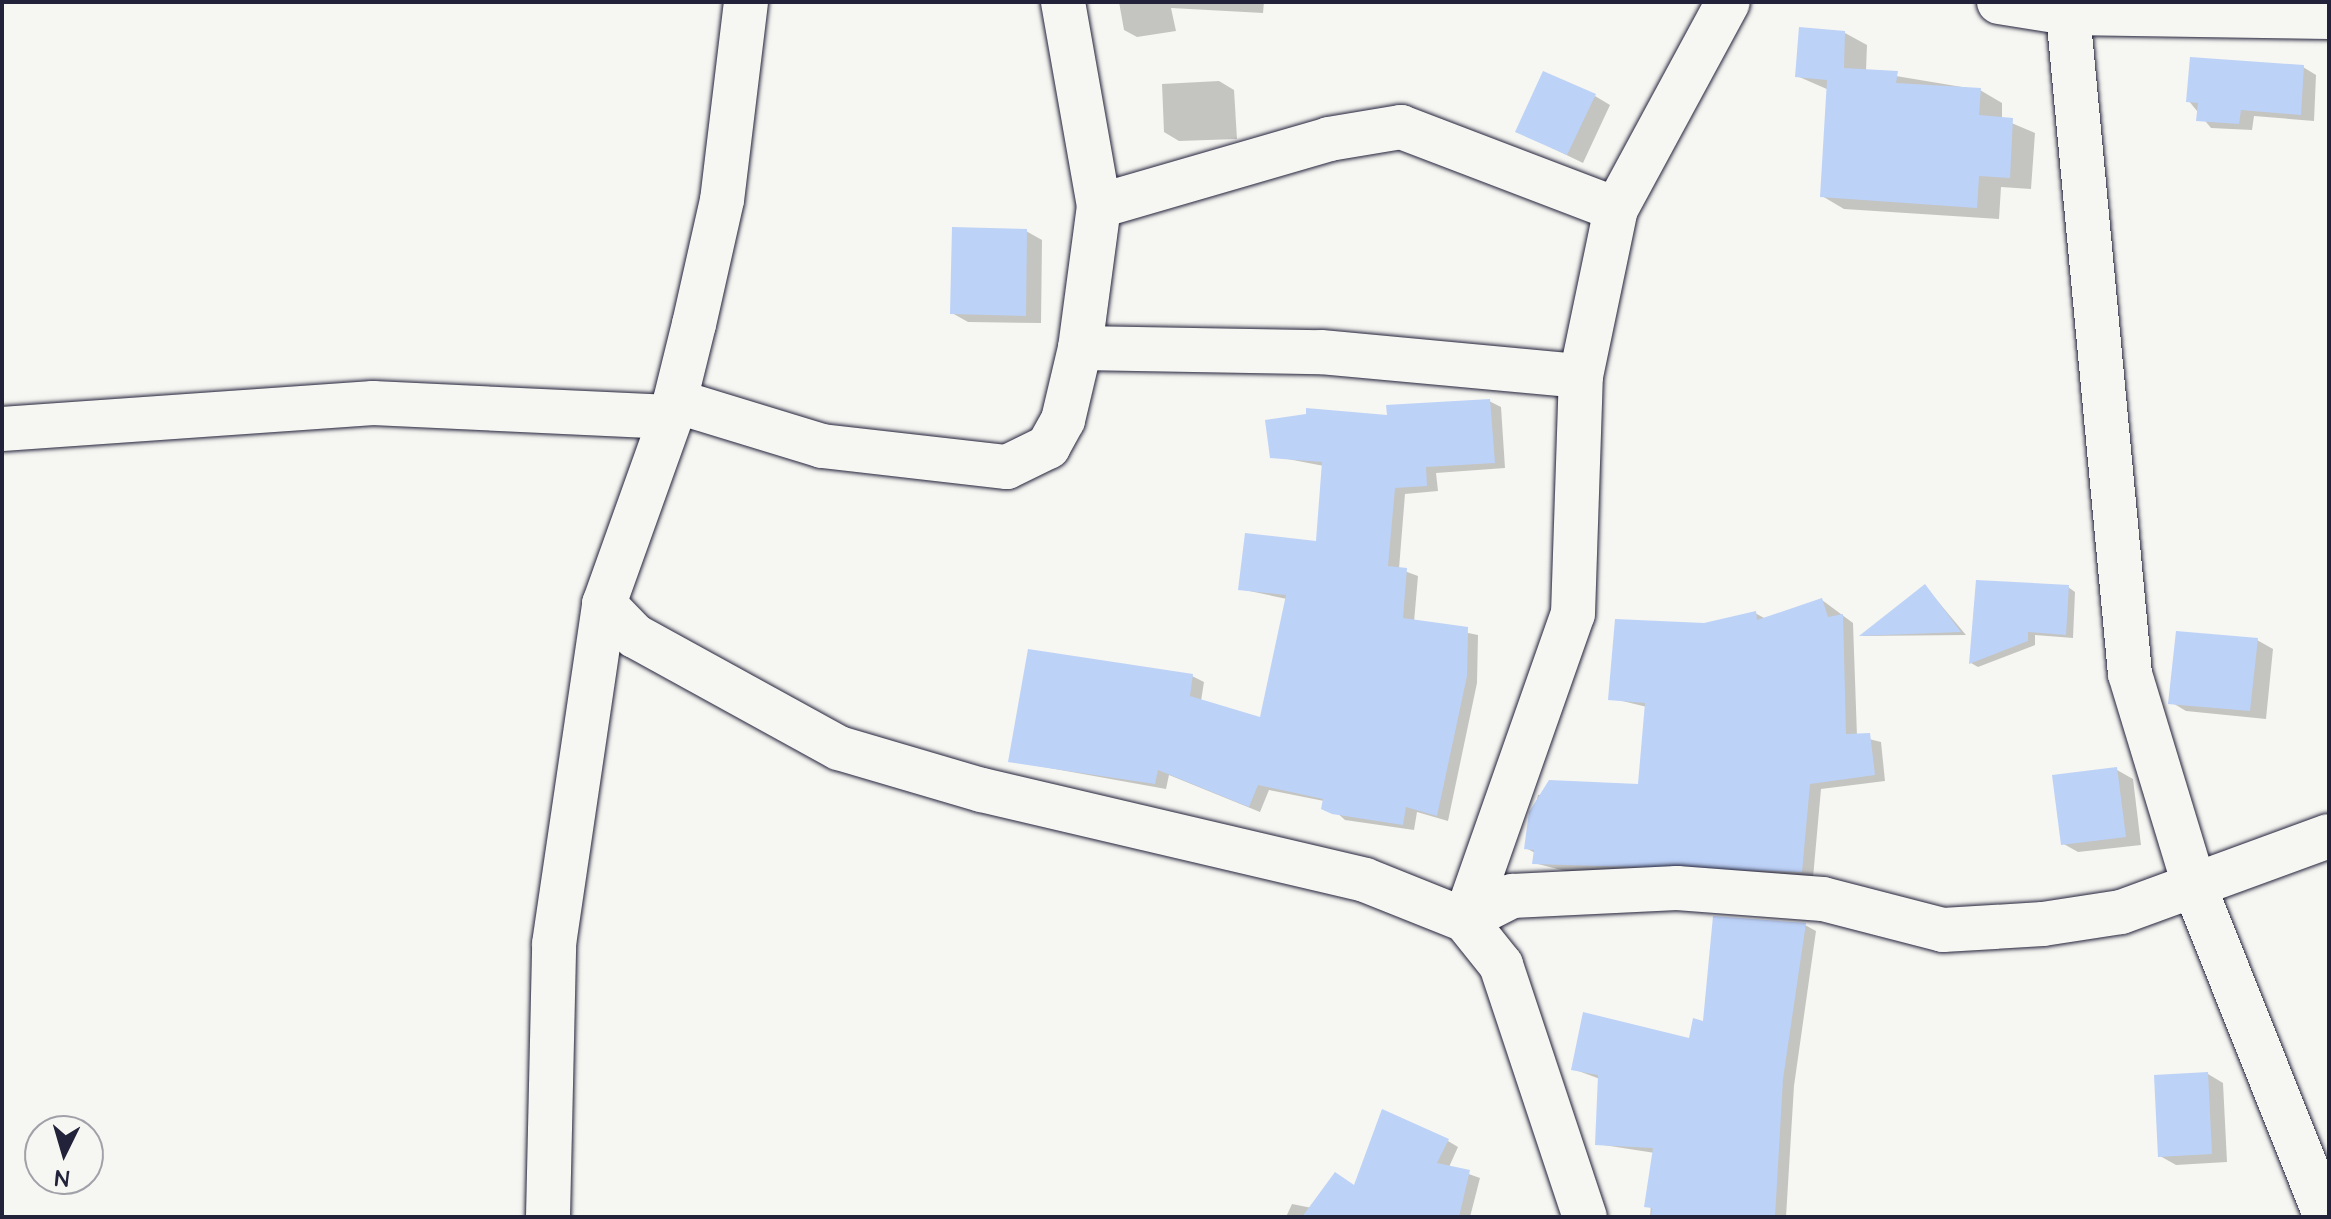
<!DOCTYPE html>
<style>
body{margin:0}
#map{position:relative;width:2331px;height:1219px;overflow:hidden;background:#f6f6f2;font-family:"Architects Daughter",sans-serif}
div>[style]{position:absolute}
.shadow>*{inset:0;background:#0003}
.building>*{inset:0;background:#bdd2f7}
.roads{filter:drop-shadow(0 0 2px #22223b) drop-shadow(0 0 2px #22223b)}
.minor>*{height:44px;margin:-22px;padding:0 22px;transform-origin:22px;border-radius:22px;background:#f6f6f2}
span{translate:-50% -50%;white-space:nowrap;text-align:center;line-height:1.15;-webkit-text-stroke:6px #f6f6f2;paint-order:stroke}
.frame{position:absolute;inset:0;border:4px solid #22223b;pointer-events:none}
.north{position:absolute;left:24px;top:1115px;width:80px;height:80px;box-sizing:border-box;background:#f6f6f2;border:2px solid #a1a1a9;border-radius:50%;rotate:185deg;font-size:22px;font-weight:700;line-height:32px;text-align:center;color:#22223b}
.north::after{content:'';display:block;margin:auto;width:28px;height:36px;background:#22223b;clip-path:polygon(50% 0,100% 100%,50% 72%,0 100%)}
</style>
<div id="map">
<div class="shadow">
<div style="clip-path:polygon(1119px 2px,1264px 2px,1263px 13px,1171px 8px,1176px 31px,1137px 37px,1124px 30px)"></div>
<div style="clip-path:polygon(1845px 33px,1867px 45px,1866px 71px,1980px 90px,2002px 103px,2002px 119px,2035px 133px,2031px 189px,2001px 187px,1999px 219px,1844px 209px,1822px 196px,1829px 90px,1797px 76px)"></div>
<div style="clip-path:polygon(2303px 67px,2316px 75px,2314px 121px,2254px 116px,2252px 130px,2211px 128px,2188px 100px)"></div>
<div style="clip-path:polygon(1219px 81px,1234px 90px,1237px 139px,1179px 141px,1164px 132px,1162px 84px)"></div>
<div style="clip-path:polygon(1595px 96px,1610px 105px,1583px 163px,1517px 131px)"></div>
<div style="clip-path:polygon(1026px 231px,1042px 240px,1041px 323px,968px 322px,952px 313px)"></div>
<div style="clip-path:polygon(1489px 401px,1501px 407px,1505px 468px,1436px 473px,1438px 491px,1405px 494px,1399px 569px,1418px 576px,1414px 622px,1478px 635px,1477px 683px,1448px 821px,1417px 812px,1414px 830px,1345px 820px,1324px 801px,1269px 790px,1260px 812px,1169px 775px,1166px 789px,1010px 761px,1192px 676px,1204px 682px,1201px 701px,1262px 720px,1287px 599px,1240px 589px,1317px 544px,1324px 466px,1272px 456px,1389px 418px)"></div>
<div style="clip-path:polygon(1925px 586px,1966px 635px,1862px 636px)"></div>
<div style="clip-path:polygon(2068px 587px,2075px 592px,2073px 638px,2035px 635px,2035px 645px,1978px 667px,1971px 663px)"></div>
<div style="clip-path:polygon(1822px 600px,1853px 623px,1857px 736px,1881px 742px,1885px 781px,1821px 789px,1813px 878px,1577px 874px,1534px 863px,1535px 853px,1526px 848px,1538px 795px,1640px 786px,1647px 707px,1610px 698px,1704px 625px,1755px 613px,1766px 619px)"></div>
<div style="clip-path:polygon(2257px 640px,2273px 649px,2266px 719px,2186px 711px,2171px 702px)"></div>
<div style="clip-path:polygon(2117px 770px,2133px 779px,2141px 845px,2078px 852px,2062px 843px)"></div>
<div style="clip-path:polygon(1805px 925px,1816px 931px,1794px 1086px,1786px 1217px,1650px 1217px,1655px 1153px,1597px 1144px,1600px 1079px,1573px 1069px,1690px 1040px)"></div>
<div style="clip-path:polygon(2208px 1074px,2223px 1083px,2227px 1162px,2176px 1165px,2160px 1156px)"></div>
<div style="clip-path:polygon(1448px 1141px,1458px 1147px,1449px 1167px,1480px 1178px,1470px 1217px,1286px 1217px,1292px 1204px,1312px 1208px)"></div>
</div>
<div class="building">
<div style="clip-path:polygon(1799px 27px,1845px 31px,1844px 68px,1898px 71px,1896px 83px,1981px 88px,1979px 115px,2013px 118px,2010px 178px,1979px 176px,1977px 208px,1820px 197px,1827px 80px,1795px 77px)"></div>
<div style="clip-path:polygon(2190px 57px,2304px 65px,2301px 115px,2241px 110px,2239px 124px,2196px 121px,2198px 103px,2186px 102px)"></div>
<div style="clip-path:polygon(1543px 71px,1596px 94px,1567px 155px,1515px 132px)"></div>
<div style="clip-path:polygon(952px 227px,1027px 229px,1026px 316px,950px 314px)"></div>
<div style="clip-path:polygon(1490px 399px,1495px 463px,1426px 467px,1427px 486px,1395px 488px,1388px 566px,1407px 568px,1403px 618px,1468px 627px,1467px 676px,1437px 816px,1406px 807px,1403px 825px,1332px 814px,1321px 809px,1323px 799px,1258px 785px,1249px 807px,1158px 770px,1155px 784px,1008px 762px,1028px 649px,1193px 674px,1190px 696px,1260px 717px,1286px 595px,1238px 590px,1245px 533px,1316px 541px,1322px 462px,1270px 458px,1265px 420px,1306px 414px,1306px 408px,1387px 415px,1386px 405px)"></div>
<div style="clip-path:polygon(1976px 580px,2069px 585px,2066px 635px,2028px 632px,2028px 641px,1969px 664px)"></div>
<div style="clip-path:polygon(1925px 584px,1961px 632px,1859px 636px)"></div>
<div style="clip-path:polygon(1822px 598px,1828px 617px,1843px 614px,1846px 734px,1870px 733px,1875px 775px,1810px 784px,1802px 872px,1532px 864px,1534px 850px,1524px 849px,1529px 812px,1549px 780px,1638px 784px,1645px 703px,1608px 700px,1615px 619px,1704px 623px,1756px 611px,1757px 620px)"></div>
<div style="clip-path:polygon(2176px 631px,2258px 638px,2250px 711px,2168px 704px)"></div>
<div style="clip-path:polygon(2117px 767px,2126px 837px,2061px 845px,2052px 775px)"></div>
<div style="clip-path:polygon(1713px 916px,1806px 923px,1783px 1079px,1775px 1217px,1651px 1217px,1652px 1208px,1644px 1207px,1653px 1148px,1595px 1145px,1598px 1075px,1571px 1070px,1583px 1012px,1689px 1038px,1693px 1018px,1703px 1021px)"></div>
<div style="clip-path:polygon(2208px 1072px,2212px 1154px,2158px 1157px,2154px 1075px)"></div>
<div style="clip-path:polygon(1382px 1109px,1449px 1139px,1437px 1163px,1470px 1170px,1459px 1217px,1302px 1217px,1335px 1172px,1354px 1185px)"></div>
</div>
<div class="roads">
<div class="minor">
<div style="left:746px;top:2px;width:199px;rotate:96.9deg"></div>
<div style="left:722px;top:200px;width:127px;rotate:102.7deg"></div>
<div style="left:694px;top:324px;width:96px;rotate:103.9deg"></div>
<div style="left:671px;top:417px;width:199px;rotate:109.7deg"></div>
<div style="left:604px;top:604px;width:45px;rotate:45.9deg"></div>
<div style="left:635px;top:636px;width:233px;rotate:28.8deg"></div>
<div style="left:839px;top:748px;width:149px;rotate:16.4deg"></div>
<div style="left:982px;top:790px;width:393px;rotate:13.2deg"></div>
<div style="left:1365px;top:880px;width:108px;rotate:21.8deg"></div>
<div style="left:1465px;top:920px;width:58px;rotate:51.3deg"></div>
<div style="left:1501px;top:965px;width:266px;rotate:71.6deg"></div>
<div style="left:1063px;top:2px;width:207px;rotate:80deg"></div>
<div style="left:1099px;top:206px;width:143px;rotate:97.6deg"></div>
<div style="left:1080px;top:348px;width:241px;rotate:1deg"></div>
<div style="left:1321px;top:352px;width:261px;rotate:5.3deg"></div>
<div style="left:1999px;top:2px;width:70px;rotate:9.1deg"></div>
<div style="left:2068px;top:13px;width:261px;rotate:0.9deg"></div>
<div style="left:2068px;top:13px;width:664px;rotate:84.64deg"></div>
<div style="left:2130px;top:674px;width:224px;rotate:73.1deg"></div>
<div style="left:2195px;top:888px;width:354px;rotate:68.3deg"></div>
<div style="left:1099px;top:206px;width:240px;rotate:-16.2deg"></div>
<div style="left:1329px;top:139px;width:73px;rotate:-9.5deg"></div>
<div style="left:1401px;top:127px;width:230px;rotate:20.9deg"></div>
<div style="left:675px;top:401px;width:154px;rotate:17deg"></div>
<div style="left:822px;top:446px;width:186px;rotate:6.5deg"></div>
<div style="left:1007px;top:467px;width:46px;rotate:-26deg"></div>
<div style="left:1048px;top:447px;width:31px;rotate:-61deg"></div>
<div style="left:1063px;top:420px;width:74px;rotate:-76.7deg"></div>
<div style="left:2px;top:429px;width:372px;rotate:-4deg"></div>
<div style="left:373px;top:403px;width:298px;rotate:2.7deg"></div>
<div style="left:1465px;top:920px;width:324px;rotate:-70.6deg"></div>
<div style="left:1573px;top:614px;width:238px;rotate:-88.1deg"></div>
<div style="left:1581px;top:376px;width:171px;rotate:-78.2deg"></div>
<div style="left:1616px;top:209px;width:235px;rotate:-61.6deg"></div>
<div style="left:1465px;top:920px;width:53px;rotate:-27.1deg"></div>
<div style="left:1512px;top:896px;width:165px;rotate:-2.8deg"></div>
<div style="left:1677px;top:888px;width:146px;rotate:4.3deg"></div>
<div style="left:1823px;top:899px;width:124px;rotate:14.5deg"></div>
<div style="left:1943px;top:930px;width:100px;rotate:-3.4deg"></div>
<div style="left:2043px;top:924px;width:79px;rotate:-8.7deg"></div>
<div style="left:2121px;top:912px;width:221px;rotate:-20.1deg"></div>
<div style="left:548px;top:1217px;width:273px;rotate:-88.7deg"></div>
<div style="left:554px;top:944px;width:344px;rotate:-81.6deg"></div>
</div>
</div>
<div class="frame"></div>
<div class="north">N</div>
</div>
